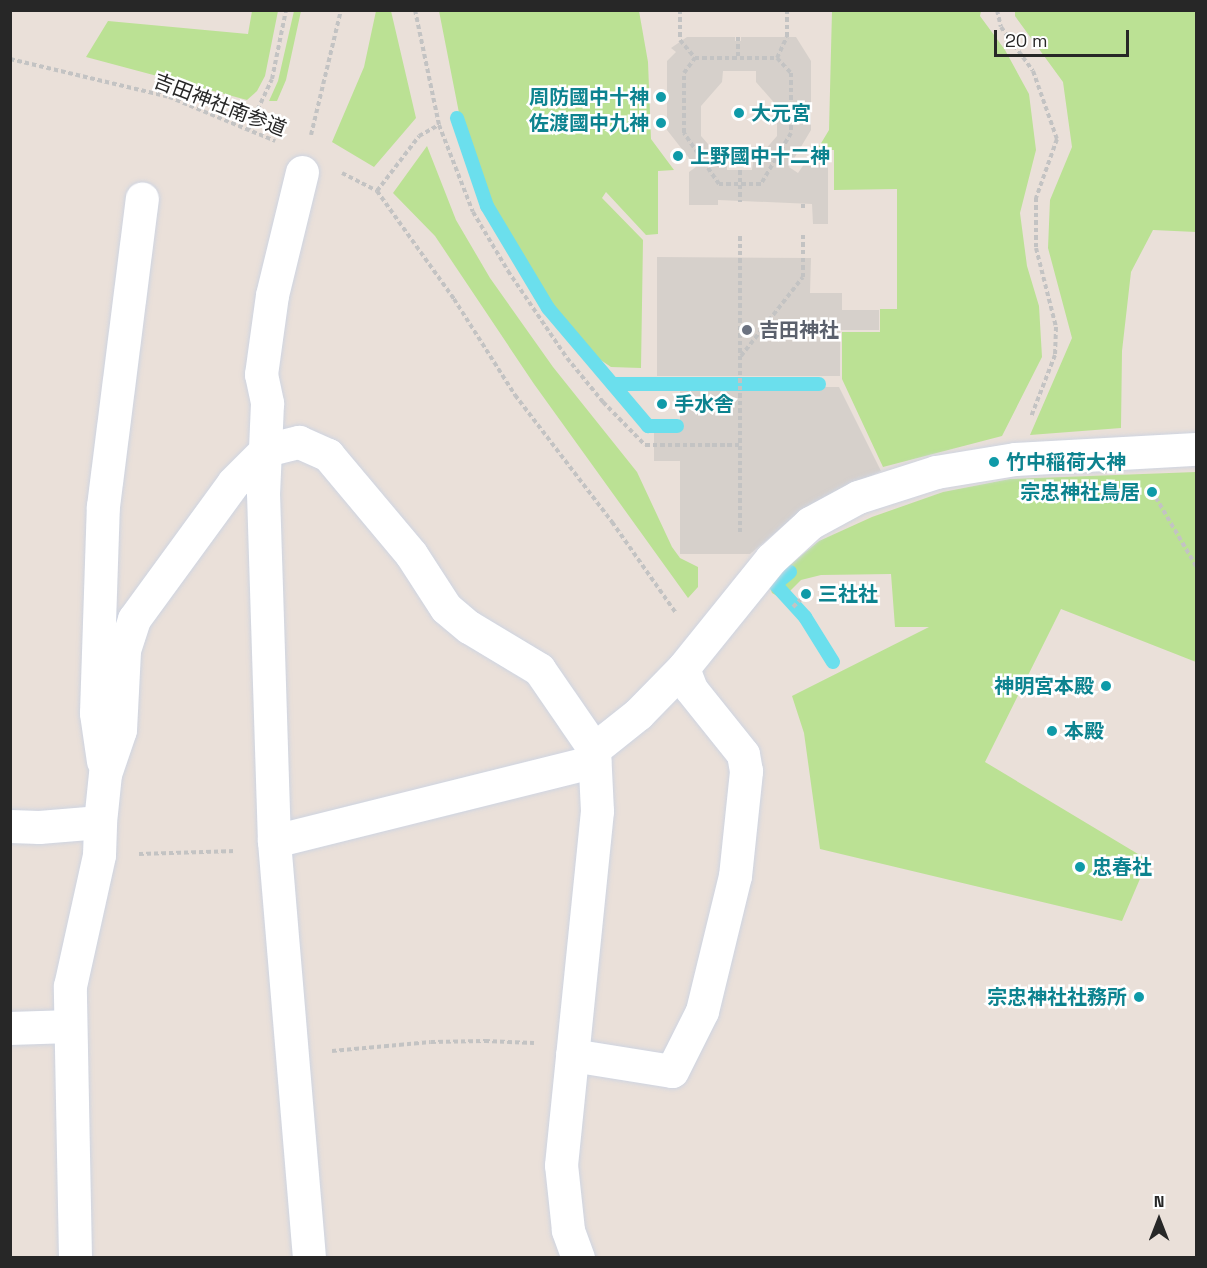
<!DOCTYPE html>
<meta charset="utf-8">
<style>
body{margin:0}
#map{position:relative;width:1207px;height:1268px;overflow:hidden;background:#eae0d9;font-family:"Space Grotesk","Noto Sans JP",sans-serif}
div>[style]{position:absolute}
.green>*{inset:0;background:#bbe194}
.plaza>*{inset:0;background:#d6d0cb}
.stream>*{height:14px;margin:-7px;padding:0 7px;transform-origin:7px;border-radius:7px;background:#6bdfed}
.path>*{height:4px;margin-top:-2px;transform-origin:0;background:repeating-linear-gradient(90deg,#c3c3c3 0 4.5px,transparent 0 7.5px)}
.roads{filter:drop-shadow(0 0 2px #ced4e1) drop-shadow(0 0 2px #ced4e1)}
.minor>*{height:33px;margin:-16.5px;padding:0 16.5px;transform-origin:16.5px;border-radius:16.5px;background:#fff}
.dots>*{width:16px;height:16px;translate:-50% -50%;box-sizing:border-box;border:3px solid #fff;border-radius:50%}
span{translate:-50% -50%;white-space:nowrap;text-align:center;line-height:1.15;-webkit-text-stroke:5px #fff;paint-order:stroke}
.culture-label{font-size:20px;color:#0d838f;font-weight:700}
.right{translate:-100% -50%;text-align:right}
.left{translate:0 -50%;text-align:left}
.street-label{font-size:20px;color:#272727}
.worship-label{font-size:20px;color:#5b616d;font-weight:700}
.frame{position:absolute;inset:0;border:12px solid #272727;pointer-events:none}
.north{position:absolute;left:1129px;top:1190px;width:60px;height:60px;-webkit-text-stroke:4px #fff;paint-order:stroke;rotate:0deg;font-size:16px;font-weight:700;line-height:24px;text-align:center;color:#272727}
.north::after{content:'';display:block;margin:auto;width:21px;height:27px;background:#272727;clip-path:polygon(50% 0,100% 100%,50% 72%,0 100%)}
.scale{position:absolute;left:994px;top:30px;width:135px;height:27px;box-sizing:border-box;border:3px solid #272727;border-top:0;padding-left:8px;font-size:18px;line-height:21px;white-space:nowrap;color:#272727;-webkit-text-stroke:4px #fff;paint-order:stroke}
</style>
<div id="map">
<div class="green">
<div style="clip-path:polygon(252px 11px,278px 11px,265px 76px,257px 91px,247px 100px,86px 57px,108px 21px,248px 34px)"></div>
<div style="clip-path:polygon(294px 11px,301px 11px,286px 80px,277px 101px,269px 101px,278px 81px)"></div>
<div style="clip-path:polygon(376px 11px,391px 11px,416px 118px,374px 167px,332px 142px,364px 67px)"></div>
<div style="clip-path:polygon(439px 11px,639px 11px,648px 62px,651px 139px,674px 170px,658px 171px,658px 234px,646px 235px,606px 192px,602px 198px,643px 240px,641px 368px,611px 367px,583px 348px,550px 306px,489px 205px,460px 118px)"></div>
<div style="clip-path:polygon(832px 11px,981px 11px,980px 16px,1005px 50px,1029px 94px,1036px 150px,1020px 213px,1027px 266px,1039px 306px,1042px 357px,1002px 436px,883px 467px,842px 379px,842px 332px,880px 332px,880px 309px,897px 309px,897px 189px,834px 190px,834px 150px,817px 150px,829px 130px)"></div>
<div style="clip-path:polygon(1015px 11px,1196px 11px,1196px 232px,1153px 230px,1131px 272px,1122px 351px,1121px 428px,1030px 435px,1072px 338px,1048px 248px,1050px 200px,1072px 147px,1063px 82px,1015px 16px)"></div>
<div style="clip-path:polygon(427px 146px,456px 220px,490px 278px,553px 367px,637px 472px,672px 547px,680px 558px,698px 567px,698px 587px,688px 598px,534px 384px,435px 236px,393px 193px)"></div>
<div style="clip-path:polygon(1196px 472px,1196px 662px,1061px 609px,985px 762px,1148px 860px,1122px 921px,820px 849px,804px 733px,792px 696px,929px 627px,895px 627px,891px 574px,821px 575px,801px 580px,784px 597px,779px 597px,772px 593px,770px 588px,784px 570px,819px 541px,872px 517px,943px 492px,1010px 479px)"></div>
</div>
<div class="plaza">
<div style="clip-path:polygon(evenodd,687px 37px,735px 37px,735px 41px,741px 41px,741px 37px,796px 37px,811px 61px,811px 130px,789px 167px,798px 173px,811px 154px,828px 154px,828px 224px,813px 224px,812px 204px,718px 200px,718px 205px,689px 205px,689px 172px,696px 167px,667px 130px,667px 61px,676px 52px,671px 48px,687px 37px,723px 71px,756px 71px,756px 82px,777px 106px,777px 136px,756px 160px,753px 160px,752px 170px,727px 170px,727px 160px,722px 160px,701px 136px,701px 106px,722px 82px,723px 71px)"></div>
<div style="clip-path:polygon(657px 257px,811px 258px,810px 293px,842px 293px,842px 310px,879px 310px,879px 330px,840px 330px,840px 376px,657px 376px)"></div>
<div style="clip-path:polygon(680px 387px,839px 387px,881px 471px,801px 511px,750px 554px,680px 554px,680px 461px,654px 461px,654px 429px,680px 429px)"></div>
</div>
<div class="stream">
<div style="left:457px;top:118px;width:93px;rotate:71.2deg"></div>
<div style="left:487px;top:206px;width:119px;rotate:59.1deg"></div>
<div style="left:548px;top:308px;width:155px;rotate:49.7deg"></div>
<div style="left:648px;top:426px;width:29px"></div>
<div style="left:613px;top:384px;width:206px"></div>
<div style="left:790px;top:572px;width:19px;rotate:141deg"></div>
<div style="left:775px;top:584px;width:45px;rotate:47.7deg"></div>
<div style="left:805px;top:617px;width:53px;rotate:58.1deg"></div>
</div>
<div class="path">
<div style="left:415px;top:10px;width:117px;rotate:78.2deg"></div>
<div style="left:439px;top:125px;width:93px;rotate:68.7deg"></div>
<div style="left:473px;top:212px;width:69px;rotate:59.3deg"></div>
<div style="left:508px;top:271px;width:105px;rotate:55.9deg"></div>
<div style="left:567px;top:358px;width:57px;rotate:50.7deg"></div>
<div style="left:603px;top:402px;width:60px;rotate:45.7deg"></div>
<div style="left:645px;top:445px;width:95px"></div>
<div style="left:680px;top:10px;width:30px;rotate:90deg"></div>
<div style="left:680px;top:40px;width:23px;rotate:50deg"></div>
<div style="left:997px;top:10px;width:17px;rotate:77deg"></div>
<div style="left:1001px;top:27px;width:54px;rotate:54deg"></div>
<div style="left:1033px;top:71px;width:72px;rotate:70.6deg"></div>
<div style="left:1057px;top:139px;width:63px;rotate:109.6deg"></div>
<div style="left:1036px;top:198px;width:50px;rotate:90deg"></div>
<div style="left:1036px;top:248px;width:81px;rotate:75.8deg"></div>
<div style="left:1056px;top:327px;width:28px;rotate:92deg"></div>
<div style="left:1055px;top:355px;width:66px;rotate:111.2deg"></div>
<div style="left:738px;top:37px;width:21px;rotate:90deg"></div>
<div style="left:695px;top:58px;width:82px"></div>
<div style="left:777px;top:58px;width:21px;rotate:47deg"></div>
<div style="left:791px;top:73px;width:60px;rotate:90deg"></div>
<div style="left:791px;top:133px;width:59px;rotate:120.5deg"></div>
<div style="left:761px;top:184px;width:42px;rotate:180deg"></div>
<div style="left:719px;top:184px;width:62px;rotate:-124.5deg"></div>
<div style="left:684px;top:133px;width:60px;rotate:-90deg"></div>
<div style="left:684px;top:73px;width:19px;rotate:-54deg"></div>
<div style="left:777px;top:58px;width:23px;rotate:-65deg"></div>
<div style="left:787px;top:37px;width:27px;rotate:-90deg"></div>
<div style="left:10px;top:59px;width:163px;rotate:13.4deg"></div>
<div style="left:169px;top:97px;width:115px;rotate:22.5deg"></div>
<div style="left:248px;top:130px;width:56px;rotate:-64.8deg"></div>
<div style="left:272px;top:79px;width:70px;rotate:-78.5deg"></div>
<div style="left:311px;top:135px;width:129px;rotate:-76.5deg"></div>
<div style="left:740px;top:170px;width:32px;rotate:90deg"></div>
<div style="left:342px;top:173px;width:39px;rotate:27deg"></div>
<div style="left:377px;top:191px;width:133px;rotate:54.5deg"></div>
<div style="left:454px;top:299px;width:114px;rotate:57.6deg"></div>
<div style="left:515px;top:395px;width:160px;rotate:52.6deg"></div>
<div style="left:612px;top:522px;width:111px;rotate:54.9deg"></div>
<div style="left:377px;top:191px;width:69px;rotate:-52.6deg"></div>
<div style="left:419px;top:136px;width:23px;rotate:-29deg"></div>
<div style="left:803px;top:204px;width:4px;rotate:90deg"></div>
<div style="left:740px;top:236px;width:296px;rotate:90deg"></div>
<div style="left:741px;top:356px;width:100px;rotate:-51.9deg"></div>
<div style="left:803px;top:277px;width:44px;rotate:-90deg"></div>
<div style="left:1152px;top:491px;width:87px;rotate:59.6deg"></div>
<div style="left:793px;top:607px;width:11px;rotate:-45deg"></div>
<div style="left:139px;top:854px;width:97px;rotate:-1.8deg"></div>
<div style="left:332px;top:1051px;width:99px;rotate:-5.2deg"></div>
<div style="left:431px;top:1042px;width:54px;rotate:-1.1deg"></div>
<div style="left:485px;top:1041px;width:49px;rotate:2.3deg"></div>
</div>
<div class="roads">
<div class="minor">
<div style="left:302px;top:172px;width:127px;rotate:103.7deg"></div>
<div style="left:272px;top:295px;width:80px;rotate:97.9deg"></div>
<div style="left:261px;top:374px;width:30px;rotate:78deg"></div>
<div style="left:267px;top:403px;width:90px;rotate:92.5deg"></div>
<div style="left:263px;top:493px;width:348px;rotate:88.2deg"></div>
<div style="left:274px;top:841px;width:418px;rotate:85.2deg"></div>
<div style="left:103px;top:761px;width:49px;rotate:-98.3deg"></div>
<div style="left:96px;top:713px;width:207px;rotate:-88.1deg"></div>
<div style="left:103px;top:506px;width:310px;rotate:-82.8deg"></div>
<div style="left:10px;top:826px;width:29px;rotate:2deg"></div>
<div style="left:39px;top:827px;width:61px;rotate:-4.7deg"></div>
<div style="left:100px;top:822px;width:48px;rotate:-84.1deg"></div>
<div style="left:105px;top:774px;width:46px;rotate:-71.2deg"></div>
<div style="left:120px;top:730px;width:80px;rotate:-87.1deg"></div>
<div style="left:124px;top:650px;width:33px;rotate:-72deg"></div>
<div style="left:134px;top:619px;width:168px;rotate:-53.9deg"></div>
<div style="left:233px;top:483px;width:47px;rotate:-45deg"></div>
<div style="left:266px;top:450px;width:34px;rotate:-14deg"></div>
<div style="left:299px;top:442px;width:32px;rotate:24deg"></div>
<div style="left:328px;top:455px;width:129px;rotate:50deg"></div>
<div style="left:411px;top:554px;width:64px;rotate:57.1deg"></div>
<div style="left:446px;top:608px;width:30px;rotate:40deg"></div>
<div style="left:469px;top:627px;width:82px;rotate:31deg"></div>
<div style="left:539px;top:669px;width:97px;rotate:55.5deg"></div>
<div style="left:594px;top:749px;width:56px;rotate:-38.5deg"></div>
<div style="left:638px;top:714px;width:64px;rotate:-45.6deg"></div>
<div style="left:683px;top:668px;width:140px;rotate:-51.1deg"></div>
<div style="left:771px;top:559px;width:53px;rotate:-42.7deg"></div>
<div style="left:810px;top:523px;width:55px;rotate:-28.4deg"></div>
<div style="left:858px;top:497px;width:82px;rotate:-17.8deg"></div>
<div style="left:936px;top:472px;width:80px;rotate:-9.3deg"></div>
<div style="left:1015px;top:459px;width:181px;rotate:-3.2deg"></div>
<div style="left:274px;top:841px;width:330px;rotate:-14deg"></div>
<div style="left:10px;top:1028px;width:60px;rotate:-1.9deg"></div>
<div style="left:572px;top:1055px;width:101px;rotate:9.1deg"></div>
<div style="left:672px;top:1071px;width:67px;rotate:-63.4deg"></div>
<div style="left:702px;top:1011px;width:139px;rotate:-76.3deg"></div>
<div style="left:735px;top:876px;width:106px;rotate:-84deg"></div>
<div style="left:746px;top:771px;width:17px;rotate:-100deg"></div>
<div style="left:743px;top:754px;width:83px;rotate:-128.7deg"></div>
<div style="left:691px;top:689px;width:22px;rotate:-111deg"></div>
<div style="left:75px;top:1258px;width:272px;rotate:-91.1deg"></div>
<div style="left:70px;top:986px;width:134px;rotate:-77.5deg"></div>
<div style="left:99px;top:855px;width:33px;rotate:-88deg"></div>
<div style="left:578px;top:1258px;width:30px;rotate:-110deg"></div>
<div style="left:568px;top:1230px;width:65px;rotate:-96.1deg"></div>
<div style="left:561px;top:1165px;width:356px;rotate:-84.2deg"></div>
<div style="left:597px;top:811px;width:62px;rotate:-92.8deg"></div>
</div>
</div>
<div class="dots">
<div style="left:661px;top:97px;background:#0f9aa8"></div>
<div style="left:739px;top:113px;background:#0f9aa8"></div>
<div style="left:661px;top:123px;background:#0f9aa8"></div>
<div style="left:678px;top:156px;background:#0f9aa8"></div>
<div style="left:747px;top:330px;background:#6b7280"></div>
<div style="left:662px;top:404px;background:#0f9aa8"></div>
<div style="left:994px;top:462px;background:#0f9aa8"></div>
<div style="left:1152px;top:492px;background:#0f9aa8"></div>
<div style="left:806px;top:594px;background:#0f9aa8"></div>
<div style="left:1106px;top:686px;background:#0f9aa8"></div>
<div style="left:1052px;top:731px;background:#0f9aa8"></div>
<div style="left:1080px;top:867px;background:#0f9aa8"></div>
<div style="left:1139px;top:997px;background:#0f9aa8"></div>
</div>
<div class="culture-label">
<span class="right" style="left:649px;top:97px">周防國中十神</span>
<span class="left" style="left:751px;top:113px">大元宮</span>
<span class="right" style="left:649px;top:123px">佐渡國中九神</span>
<span class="left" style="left:690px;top:156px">上野國中十二神</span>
<span class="left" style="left:674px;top:404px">手水舎</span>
<span class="left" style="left:1006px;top:462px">竹中稲荷大神</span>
<span class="right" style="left:1140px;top:492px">宗忠神社鳥居</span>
<span class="left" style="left:818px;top:594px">三社社</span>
<span class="right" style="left:1094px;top:686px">神明宮本殿</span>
<span class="left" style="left:1064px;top:731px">本殿</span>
<span class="left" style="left:1092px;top:867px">忠春社</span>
<span class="right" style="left:1127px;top:997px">宗忠神社社務所</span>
</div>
<div class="street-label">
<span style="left:220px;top:105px;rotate:21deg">吉田神社南参道</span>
</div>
<div class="worship-label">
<span class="left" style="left:759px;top:330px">吉田神社</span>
</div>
<div class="frame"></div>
<div class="north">N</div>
<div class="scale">20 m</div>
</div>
